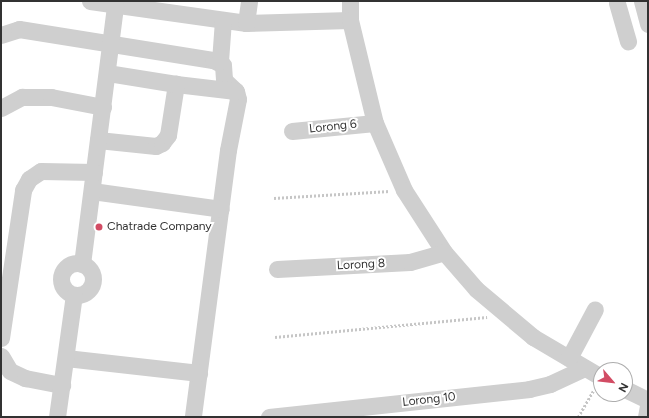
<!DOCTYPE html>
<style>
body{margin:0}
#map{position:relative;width:649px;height:418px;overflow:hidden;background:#fff;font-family:Figtree,sans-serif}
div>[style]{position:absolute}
.path>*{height:2.5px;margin-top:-1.25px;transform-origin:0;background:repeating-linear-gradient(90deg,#c6c6c6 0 2px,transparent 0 4px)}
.minor>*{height:17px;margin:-8.5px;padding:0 8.5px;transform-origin:8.5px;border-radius:8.5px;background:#cfcfcf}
.minor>.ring{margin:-8.5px;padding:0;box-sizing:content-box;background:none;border:17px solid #cfcfcf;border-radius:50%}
.dots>*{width:11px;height:11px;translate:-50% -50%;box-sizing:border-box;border:2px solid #fff;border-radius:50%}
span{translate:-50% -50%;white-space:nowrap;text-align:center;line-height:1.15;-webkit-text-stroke:4px #fff;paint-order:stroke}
.street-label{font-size:12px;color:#323232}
.poi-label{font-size:12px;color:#323232}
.left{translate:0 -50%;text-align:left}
.frame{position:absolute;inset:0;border:2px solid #323232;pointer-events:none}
.north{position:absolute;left:593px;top:362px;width:40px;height:40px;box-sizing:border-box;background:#fff;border:1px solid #adadad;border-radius:50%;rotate:118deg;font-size:11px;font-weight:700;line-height:16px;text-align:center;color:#323232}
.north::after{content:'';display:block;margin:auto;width:14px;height:18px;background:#d24c64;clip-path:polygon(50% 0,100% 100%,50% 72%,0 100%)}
</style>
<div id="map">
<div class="path">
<div style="left:274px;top:198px;width:116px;rotate:-3.5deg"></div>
<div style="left:275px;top:337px;width:213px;rotate:-5.4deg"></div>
<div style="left:578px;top:417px;width:32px;rotate:-60deg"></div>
</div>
<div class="minor">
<div style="left:90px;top:1px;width:158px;rotate:8deg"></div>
<div style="left:246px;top:23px;width:104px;rotate:-1.7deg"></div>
<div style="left:350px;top:1px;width:19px;rotate:90deg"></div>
<div style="left:350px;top:20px;width:106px;rotate:76.4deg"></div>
<div style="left:375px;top:123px;width:73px;rotate:66.6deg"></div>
<div style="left:404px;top:190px;width:74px;rotate:57.2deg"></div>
<div style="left:444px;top:252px;width:49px;rotate:49.1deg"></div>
<div style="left:476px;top:289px;width:75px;rotate:40.1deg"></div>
<div style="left:533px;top:337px;width:79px;rotate:30.5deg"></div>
<div style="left:642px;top:1px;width:24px;rotate:75deg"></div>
<div style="left:617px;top:3px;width:40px;rotate:74deg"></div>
<div style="left:246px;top:23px;width:22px;rotate:-82deg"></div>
<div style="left:1px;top:35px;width:19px;rotate:-18deg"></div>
<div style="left:19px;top:29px;width:196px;rotate:9.1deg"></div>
<div style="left:213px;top:60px;width:11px;rotate:27deg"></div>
<div style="left:223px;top:65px;width:15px;rotate:86deg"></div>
<div style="left:224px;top:80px;width:16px;rotate:43deg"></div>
<div style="left:236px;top:91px;width:8px;rotate:76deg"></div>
<div style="left:238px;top:99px;width:52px;rotate:101.1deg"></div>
<div style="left:228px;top:150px;width:269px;rotate:97.5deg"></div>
<div style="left:220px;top:61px;width:41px;rotate:-85.8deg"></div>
<div style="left:176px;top:84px;width:60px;rotate:6.7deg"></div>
<div style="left:1px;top:108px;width:24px;rotate:-28deg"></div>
<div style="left:22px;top:97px;width:29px"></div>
<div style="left:51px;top:97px;width:53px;rotate:10.9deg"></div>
<div style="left:292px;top:131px;width:83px;rotate:-5.5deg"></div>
<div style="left:98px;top:140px;width:58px;rotate:5.9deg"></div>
<div style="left:156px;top:146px;width:7px;rotate:-27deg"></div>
<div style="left:162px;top:143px;width:10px;rotate:-53deg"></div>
<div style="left:168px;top:135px;width:52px;rotate:-81.1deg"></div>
<div style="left:176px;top:84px;width:70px;rotate:-170.9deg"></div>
<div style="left:92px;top:191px;width:130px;rotate:7.9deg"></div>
<div class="ring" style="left:61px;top:263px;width:15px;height:15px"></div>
<div style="left:82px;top:264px;width:261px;rotate:-82.7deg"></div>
<div style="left:277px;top:269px;width:133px;rotate:-3deg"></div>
<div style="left:410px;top:262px;width:35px;rotate:-16deg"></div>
<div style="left:1px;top:338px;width:150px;rotate:-81.5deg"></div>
<div style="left:23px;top:190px;width:13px;rotate:-61deg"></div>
<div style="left:29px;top:179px;width:14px;rotate:-34deg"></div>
<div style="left:41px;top:171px;width:53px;rotate:1.1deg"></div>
<div style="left:1px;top:356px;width:17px;rotate:59deg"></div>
<div style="left:10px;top:371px;width:17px;rotate:25deg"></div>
<div style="left:25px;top:378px;width:38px;rotate:11deg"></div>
<div style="left:66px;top:358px;width:134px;rotate:6.4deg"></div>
<div style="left:569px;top:358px;width:55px;rotate:-62deg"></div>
<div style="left:625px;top:389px;width:25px;rotate:26deg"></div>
<div style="left:57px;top:417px;width:123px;rotate:-82.1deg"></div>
<div style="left:269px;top:417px;width:262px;rotate:-6.1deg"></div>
<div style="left:529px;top:389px;width:22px;rotate:-13deg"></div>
<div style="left:550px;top:384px;width:38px;rotate:-25deg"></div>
<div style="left:646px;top:417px;width:11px;rotate:-80deg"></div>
</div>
<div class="dots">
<div style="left:99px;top:227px;background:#d24c64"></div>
</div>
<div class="street-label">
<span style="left:333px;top:127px;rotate:-6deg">Lorong 6</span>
<span style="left:361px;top:265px;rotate:-3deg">Lorong 8</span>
<span style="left:429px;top:400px;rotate:-6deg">Lorong 10</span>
</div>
<div class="poi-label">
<span class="left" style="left:107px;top:227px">Chatrade Company</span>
</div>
<div class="frame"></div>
<div class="north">N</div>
</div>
